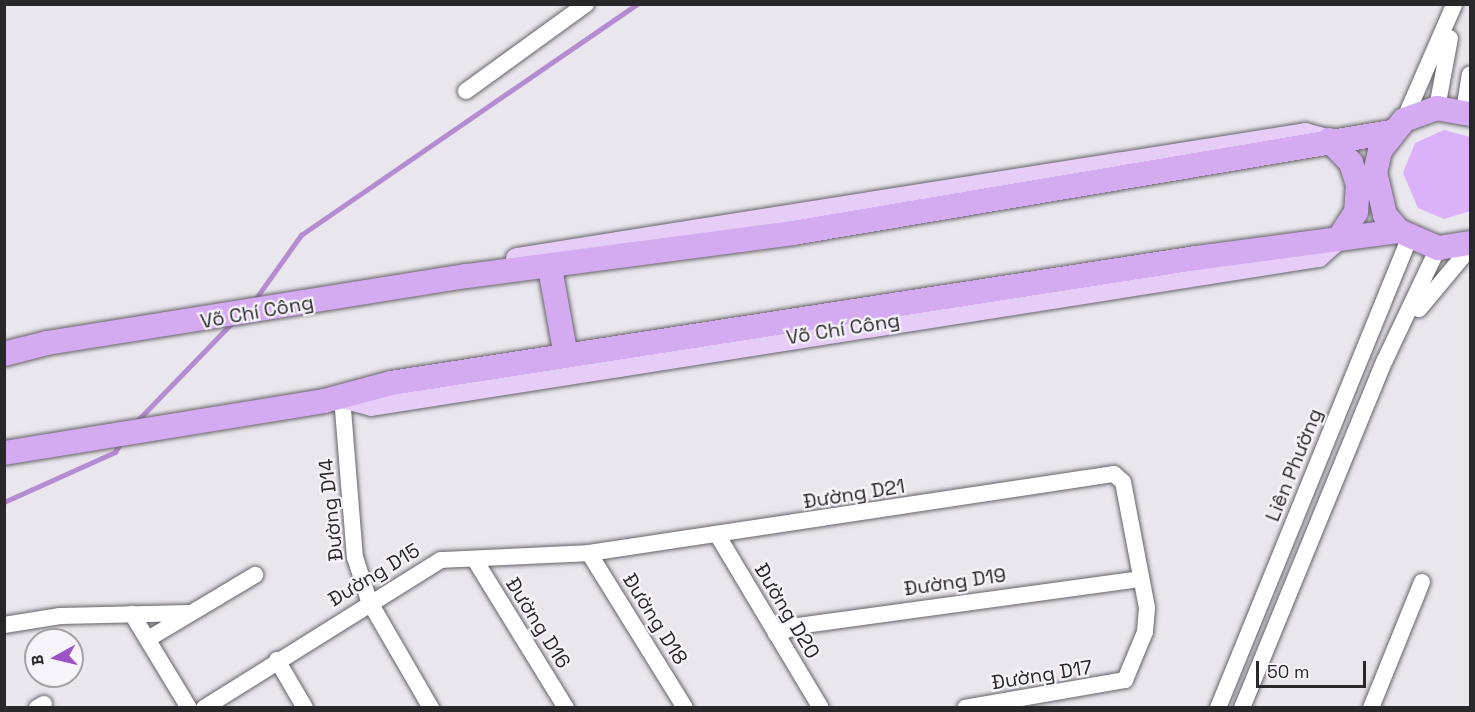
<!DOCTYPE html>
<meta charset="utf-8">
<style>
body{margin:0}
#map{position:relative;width:1475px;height:712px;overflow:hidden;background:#eae6ed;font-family:"Space Grotesk",sans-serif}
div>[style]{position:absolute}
.green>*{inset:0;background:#dbb1fa}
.stream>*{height:4.5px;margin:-2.25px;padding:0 2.25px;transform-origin:2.25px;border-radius:2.25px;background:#b58bd2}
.roads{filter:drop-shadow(0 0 2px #656268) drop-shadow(0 0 2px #656268)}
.minor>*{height:16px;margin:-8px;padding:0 8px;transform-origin:8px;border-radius:8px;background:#fff}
.major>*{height:21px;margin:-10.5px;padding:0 10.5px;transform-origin:10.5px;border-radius:10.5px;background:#e5cdf7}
.highway>*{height:24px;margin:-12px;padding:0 12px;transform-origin:12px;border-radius:12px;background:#d4abf1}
span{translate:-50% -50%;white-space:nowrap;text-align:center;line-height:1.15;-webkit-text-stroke:4.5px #f7f3fa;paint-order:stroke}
.street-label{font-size:20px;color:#282729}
.frame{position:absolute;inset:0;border:6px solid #282729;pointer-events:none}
.north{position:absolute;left:24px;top:628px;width:60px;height:60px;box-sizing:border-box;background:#f7f3fa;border:2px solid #a4a1a6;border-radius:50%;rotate:262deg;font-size:16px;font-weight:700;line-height:24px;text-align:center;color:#282729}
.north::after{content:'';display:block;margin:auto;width:21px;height:27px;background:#9b53c6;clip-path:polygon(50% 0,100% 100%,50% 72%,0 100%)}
.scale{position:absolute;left:1256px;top:661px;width:110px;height:27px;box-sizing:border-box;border:3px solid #282729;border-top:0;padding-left:8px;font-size:18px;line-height:21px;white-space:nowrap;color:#282729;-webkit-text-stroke:4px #f7f3fa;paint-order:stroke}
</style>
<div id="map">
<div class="green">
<div style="clip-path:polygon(1444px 130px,1470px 137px,1470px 211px,1444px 219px,1418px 208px,1403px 173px,1415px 143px)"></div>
</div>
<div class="stream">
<div style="left:254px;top:301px;width:81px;rotate:-54.5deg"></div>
<div style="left:301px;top:235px;width:408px;rotate:-34.5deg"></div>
<div style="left:135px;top:423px;width:141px;rotate:-45.9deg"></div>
<div style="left:4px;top:502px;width:122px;rotate:-24.2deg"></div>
<div style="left:115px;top:452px;width:12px;rotate:-59deg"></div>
</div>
<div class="roads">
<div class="minor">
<div style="left:466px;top:91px;width:148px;rotate:-35.9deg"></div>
<div style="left:1437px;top:108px;width:71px;rotate:-79.5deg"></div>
<div style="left:1464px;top:111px;width:37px;rotate:-81deg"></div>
<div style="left:1404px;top:120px;width:125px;rotate:-66.5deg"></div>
<div style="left:1419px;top:309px;width:80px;rotate:-50.1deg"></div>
<div style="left:342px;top:397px;width:161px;rotate:85.4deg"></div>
<div style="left:355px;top:557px;width:46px;rotate:72.3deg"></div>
<div style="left:369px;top:601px;width:124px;rotate:59.9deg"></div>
<div style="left:718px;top:536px;width:200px;rotate:59.1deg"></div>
<div style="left:589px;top:553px;width:182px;rotate:58.2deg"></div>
<div style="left:475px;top:560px;width:174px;rotate:58.4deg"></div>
<div style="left:132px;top:614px;width:110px;rotate:58.8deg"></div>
<div style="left:4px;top:625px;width:57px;rotate:-9.1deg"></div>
<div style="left:60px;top:616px;width:131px;rotate:-1.3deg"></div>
<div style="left:776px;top:634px;width:22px;rotate:-21deg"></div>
<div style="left:797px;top:626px;width:347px;rotate:-7.8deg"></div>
<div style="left:148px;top:639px;width:125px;rotate:-30.9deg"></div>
<div style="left:277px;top:660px;width:56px;rotate:59.7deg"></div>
<div style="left:37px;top:708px;width:8px;rotate:-30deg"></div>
<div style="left:204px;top:708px;width:279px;rotate:-32deg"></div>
<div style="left:441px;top:560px;width:148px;rotate:-2.7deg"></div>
<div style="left:589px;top:553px;width:531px;rotate:-8.56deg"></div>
<div style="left:1114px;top:474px;width:12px;rotate:42deg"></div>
<div style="left:1123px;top:482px;width:128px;rotate:79.2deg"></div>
<div style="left:1147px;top:608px;width:24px;rotate:95deg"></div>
<div style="left:1145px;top:632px;width:52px;rotate:112.6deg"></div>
<div style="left:1125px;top:680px;width:162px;rotate:170.1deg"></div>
<div style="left:1218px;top:708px;width:506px;rotate:-67.84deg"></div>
<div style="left:1242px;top:708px;width:376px;rotate:-67.7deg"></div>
<div style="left:1385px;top:360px;width:124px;rotate:-64.7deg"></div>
<div style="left:1371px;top:708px;width:136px;rotate:-68deg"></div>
</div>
<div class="major">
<div style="left:516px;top:258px;width:799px;rotate:-9deg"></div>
<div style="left:1305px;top:133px;width:25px;rotate:16deg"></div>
<div style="left:342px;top:397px;width:30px;rotate:15deg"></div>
<div style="left:371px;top:405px;width:959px;rotate:-8.94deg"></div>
<div style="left:1318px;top:256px;width:28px;rotate:-41deg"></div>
</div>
<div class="highway">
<div style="left:1470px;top:114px;width:34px;rotate:-170deg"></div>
<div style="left:1437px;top:108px;width:35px;rotate:160deg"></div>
<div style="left:1404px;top:120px;width:39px;rotate:128deg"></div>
<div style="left:1380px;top:151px;width:22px;rotate:103deg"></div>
<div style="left:1375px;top:172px;width:44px;rotate:76.9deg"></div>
<div style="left:1385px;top:215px;width:21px;rotate:49deg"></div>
<div style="left:1399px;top:231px;width:43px;rotate:23.6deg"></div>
<div style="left:1438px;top:248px;width:32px;rotate:-9deg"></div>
<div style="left:1329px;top:140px;width:32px;rotate:46deg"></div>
<div style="left:1351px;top:163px;width:22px;rotate:72deg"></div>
<div style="left:1358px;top:184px;width:28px;rotate:94deg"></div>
<div style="left:1356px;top:212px;width:31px;rotate:123deg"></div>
<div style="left:550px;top:268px;width:89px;rotate:79.7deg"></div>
<div style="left:4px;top:354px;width:44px;rotate:-14.3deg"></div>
<div style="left:47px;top:343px;width:425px;rotate:-9.1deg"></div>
<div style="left:467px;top:276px;width:329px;rotate:-7.5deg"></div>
<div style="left:793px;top:233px;width:606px;rotate:-9.59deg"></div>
<div style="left:4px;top:453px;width:324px;rotate:-9.2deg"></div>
<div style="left:324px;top:401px;width:69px;rotate:-15deg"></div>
<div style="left:391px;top:383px;width:815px;rotate:-8.83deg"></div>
<div style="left:1196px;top:258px;width:205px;rotate:-7.6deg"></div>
</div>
</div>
<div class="street-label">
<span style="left:257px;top:312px;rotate:-10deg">Võ Chí Công</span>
<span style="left:843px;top:329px;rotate:-9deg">Võ Chí Công</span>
<span style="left:1294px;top:465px;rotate:-68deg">Liên Phường</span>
<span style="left:854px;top:494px;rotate:-9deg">Đường D21</span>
<span style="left:331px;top:510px;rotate:-96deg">Đường D14</span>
<span style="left:374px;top:575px;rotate:-31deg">Đường D15</span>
<span style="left:955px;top:582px;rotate:-8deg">Đường D19</span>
<span style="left:787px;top:611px;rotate:59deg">Đường D20</span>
<span style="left:655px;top:619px;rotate:58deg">Đường D18</span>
<span style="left:538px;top:623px;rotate:58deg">Đường D16</span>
<span style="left:1042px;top:675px;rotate:-9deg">Đường D17</span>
</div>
<div class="frame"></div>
<div class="north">B</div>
<div class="scale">50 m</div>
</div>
